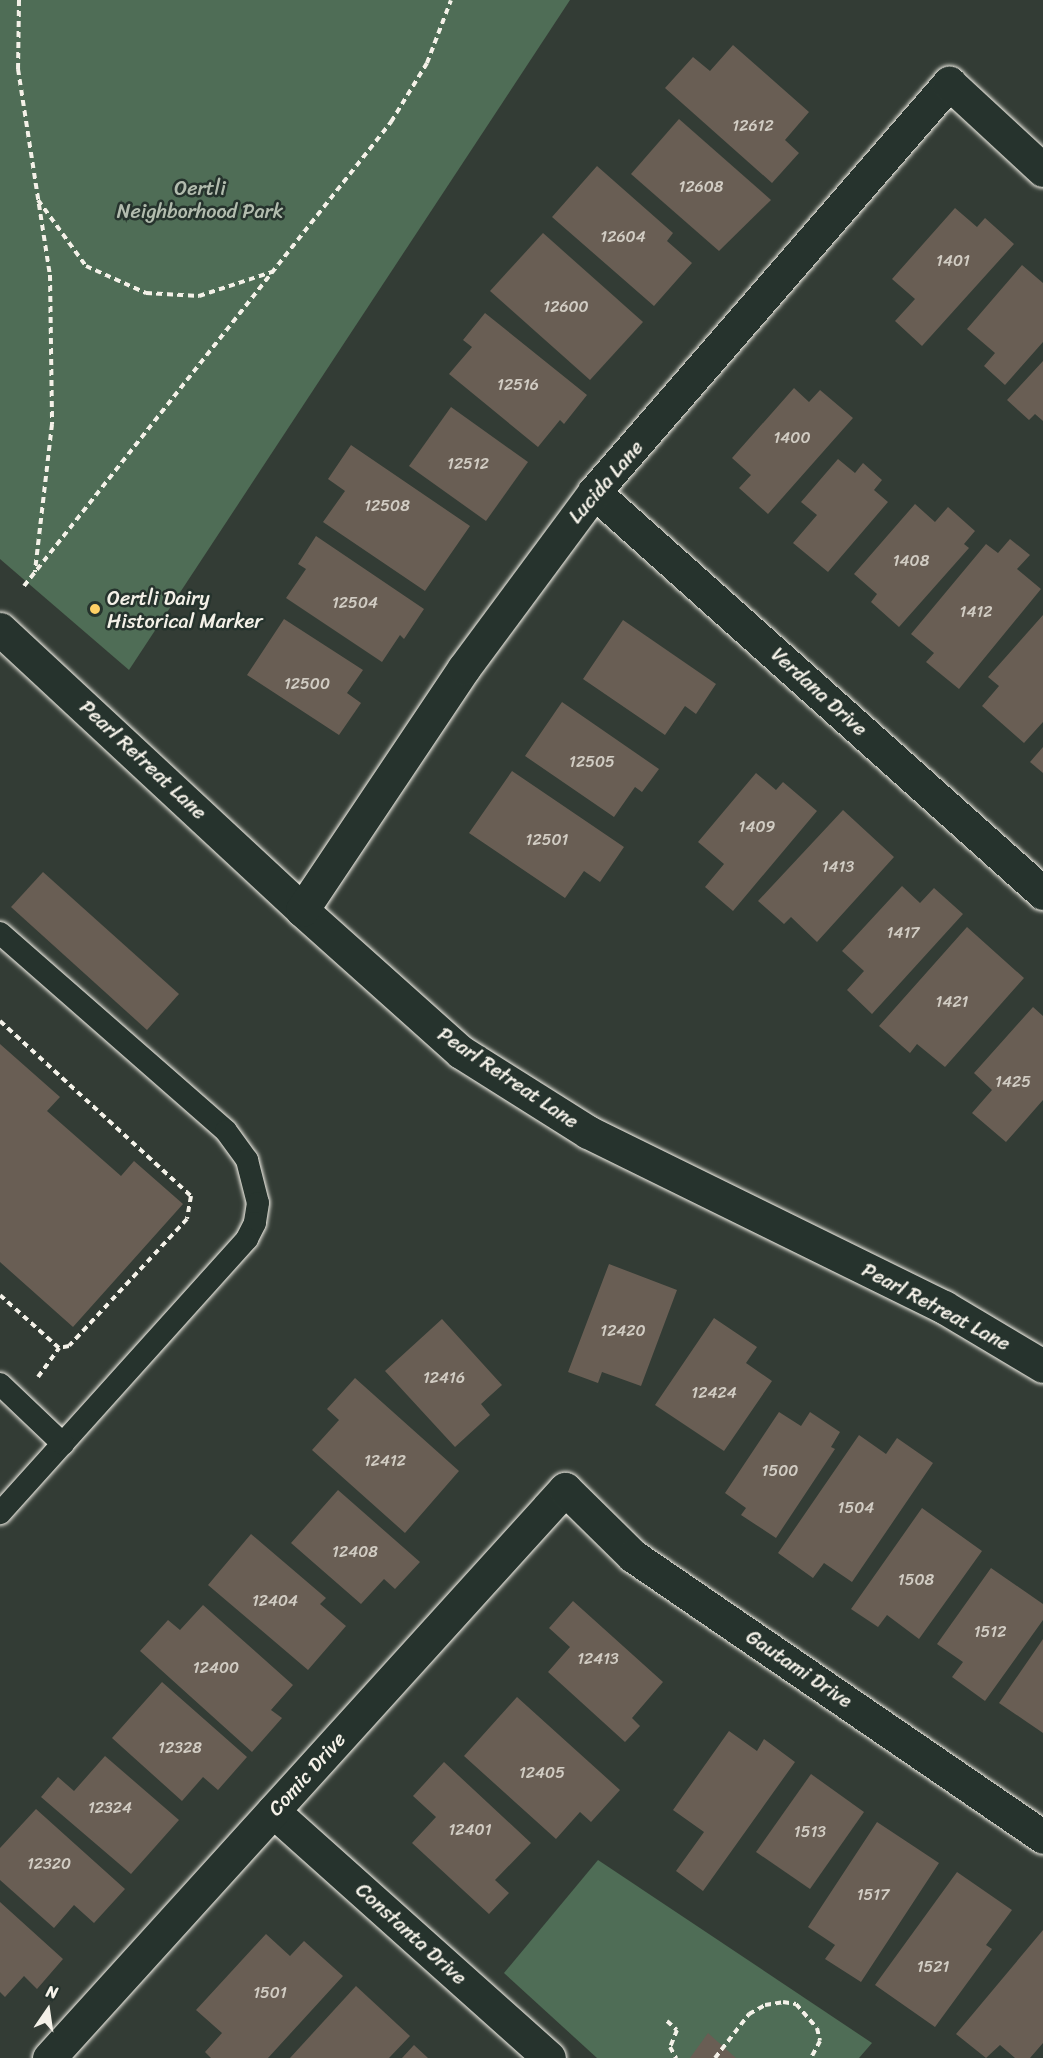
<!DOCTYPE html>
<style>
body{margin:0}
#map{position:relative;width:1043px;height:2058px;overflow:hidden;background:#333c35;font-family:Sriracha,sans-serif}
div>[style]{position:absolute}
.green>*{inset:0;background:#4f6d56}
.building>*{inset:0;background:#695e54}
.path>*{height:4px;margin-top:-2px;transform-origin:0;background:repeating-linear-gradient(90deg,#f4f1e8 0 6px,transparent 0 10.5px)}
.roads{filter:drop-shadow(0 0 2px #f4f1e8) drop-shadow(0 0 2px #f4f1e8)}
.lane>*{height:22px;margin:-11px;padding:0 11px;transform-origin:11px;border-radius:11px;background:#26332d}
.street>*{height:33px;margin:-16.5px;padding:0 16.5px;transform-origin:16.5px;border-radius:16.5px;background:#26332d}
.dots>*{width:16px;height:16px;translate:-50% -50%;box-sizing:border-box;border:3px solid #26332d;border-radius:50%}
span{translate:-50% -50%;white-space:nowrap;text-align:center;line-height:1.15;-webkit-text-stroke:5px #26332d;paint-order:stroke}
.number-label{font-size:16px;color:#d1ccc3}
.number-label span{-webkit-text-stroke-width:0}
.park-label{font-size:20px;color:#b2bcae}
.street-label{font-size:20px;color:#f4f1e8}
.poi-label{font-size:20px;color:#f4f1e8}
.left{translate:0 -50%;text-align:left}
.north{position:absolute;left:18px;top:1980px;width:60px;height:60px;-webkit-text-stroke:4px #26332d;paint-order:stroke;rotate:13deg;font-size:16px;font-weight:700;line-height:24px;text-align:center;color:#f4f1e8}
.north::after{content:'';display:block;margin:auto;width:21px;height:27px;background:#f4f1e8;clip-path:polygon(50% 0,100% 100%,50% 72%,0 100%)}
</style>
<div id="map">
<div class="green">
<div style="clip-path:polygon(0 0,570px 0,129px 670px,0 559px)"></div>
<div style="clip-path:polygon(598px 1860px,872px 2043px,859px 2058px,597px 2058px,504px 1973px)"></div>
</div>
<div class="building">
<div style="clip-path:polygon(733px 45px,809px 112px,785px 140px,799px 153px,772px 183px,665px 88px,693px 57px,710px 71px)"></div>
<div style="clip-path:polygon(679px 119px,771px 200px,719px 251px,631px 174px)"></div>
<div style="clip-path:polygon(597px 166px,673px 233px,667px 241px,692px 263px,654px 306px,552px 217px)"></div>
<div style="clip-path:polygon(955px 208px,977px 227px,985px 218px,1014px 244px,922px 346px,895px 321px,915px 299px,892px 279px)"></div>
<div style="clip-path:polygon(543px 233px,643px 322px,590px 380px,490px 291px)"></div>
<div style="clip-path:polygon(1022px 265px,1043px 283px,1043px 342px,1005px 385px,984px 366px,995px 353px,967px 329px)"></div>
<div style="clip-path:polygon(485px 313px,587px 395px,564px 424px,560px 420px,538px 447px,449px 374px,472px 347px,463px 340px)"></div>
<div style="clip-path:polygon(1043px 361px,1043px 421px,1035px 414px,1029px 420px,1007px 400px)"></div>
<div style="clip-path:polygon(794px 388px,809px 402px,820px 390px,853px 418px,768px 514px,739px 488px,751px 475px,732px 458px)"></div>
<div style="clip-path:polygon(451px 407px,528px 462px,486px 521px,409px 466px)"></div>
<div style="clip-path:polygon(351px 445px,470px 526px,425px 591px,323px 522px,345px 491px,328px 479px)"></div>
<div style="clip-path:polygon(838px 459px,855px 473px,863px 463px,882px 480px,874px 490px,888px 502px,828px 572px,793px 543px,817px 515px,801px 502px)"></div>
<div style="clip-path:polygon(915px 504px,935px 522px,948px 507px,975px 531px,964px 544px,969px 548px,899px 627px,871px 602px,877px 594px,854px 574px)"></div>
<div style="clip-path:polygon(316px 536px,424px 609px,404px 639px,400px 635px,382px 662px,286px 598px,306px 569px,298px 564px)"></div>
<div style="clip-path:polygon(1010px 539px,1030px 555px,1017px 569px,1041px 589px,959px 689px,926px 662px,934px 653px,911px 634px,986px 544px,998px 553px)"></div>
<div style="clip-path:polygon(1043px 615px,1043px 722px,1024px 743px,982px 706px,999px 686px,988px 677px)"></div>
<div style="clip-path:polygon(284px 619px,363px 670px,347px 693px,361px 703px,339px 735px,247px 675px)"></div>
<div style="clip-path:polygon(623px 620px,716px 684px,696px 714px,685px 706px,665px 735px,583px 679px)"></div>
<div style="clip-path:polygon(562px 702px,659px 769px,642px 792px,635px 787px,614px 817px,525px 756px)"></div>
<div style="clip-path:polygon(1043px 747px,1043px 773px,1030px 762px)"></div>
<div style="clip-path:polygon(512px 771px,624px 847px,600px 882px,584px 871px,565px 898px,469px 833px)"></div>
<div style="clip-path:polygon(756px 773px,776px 790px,783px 782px,817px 811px,733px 911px,705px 887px,724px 864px,698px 842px)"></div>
<div style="clip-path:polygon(843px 810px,894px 857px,817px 942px,791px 917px,784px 924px,758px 901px)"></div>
<div style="clip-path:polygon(43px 872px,179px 994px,147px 1030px,11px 907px)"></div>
<div style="clip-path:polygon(902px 886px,920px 903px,934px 888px,963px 914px,872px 1014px,847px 990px,864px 971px,842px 951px)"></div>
<div style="clip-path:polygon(967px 927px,1024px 978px,945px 1067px,917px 1044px,910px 1053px,879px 1026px)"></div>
<div style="clip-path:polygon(1033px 1007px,1043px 1016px,1043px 1100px,1006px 1142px,972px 1113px,992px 1090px,974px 1073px)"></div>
<div style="clip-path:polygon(0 1044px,60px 1097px,47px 1111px,121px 1176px,134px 1161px,183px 1204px,73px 1327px,0 1262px)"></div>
<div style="clip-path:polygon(609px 1264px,677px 1290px,641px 1386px,602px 1372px,598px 1383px,568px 1372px)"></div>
<div style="clip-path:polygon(714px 1318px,757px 1347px,746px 1363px,772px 1381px,724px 1451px,655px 1405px)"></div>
<div style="clip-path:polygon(442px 1319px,502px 1385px,481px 1404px,490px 1415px,455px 1447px,385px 1371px)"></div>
<div style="clip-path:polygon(355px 1378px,459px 1471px,405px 1533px,312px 1450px,339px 1420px,327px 1409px)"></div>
<div style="clip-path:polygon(779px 1412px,801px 1426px,810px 1412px,840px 1432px,831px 1447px,835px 1449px,776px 1538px,741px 1515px,746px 1508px,725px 1493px)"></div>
<div style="clip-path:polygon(859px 1435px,886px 1454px,897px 1438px,933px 1463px,852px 1582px,824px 1563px,813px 1578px,778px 1553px)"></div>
<div style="clip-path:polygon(338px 1490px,420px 1562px,395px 1589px,384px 1579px,361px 1604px,291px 1543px)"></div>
<div style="clip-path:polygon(922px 1508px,982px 1551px,919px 1639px,887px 1615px,878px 1627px,851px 1609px)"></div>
<div style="clip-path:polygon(251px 1534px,326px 1598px,320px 1604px,346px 1626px,308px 1670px,208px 1585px)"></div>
<div style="clip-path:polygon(991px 1568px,1043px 1604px,1043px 1620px,985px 1701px,952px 1677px,963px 1662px,937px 1644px)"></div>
<div style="clip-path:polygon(573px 1601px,663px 1682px,632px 1718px,640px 1726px,625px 1742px,548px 1672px,570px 1647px,549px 1628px)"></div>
<div style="clip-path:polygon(203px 1605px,293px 1685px,271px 1710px,282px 1718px,252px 1752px,140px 1651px,168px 1620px,180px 1630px)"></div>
<div style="clip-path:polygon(1043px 1639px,1043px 1733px,999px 1703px)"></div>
<div style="clip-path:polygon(162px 1682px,247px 1757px,218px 1790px,203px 1777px,182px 1801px,112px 1738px)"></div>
<div style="clip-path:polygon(517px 1697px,620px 1790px,591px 1822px,580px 1812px,556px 1839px,464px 1756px)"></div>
<div style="clip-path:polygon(729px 1731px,757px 1751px,764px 1739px,795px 1762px,703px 1891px,676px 1871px,704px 1832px,673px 1810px)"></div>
<div style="clip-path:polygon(105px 1756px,179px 1820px,131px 1874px,41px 1797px,58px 1777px,74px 1791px)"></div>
<div style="clip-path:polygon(444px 1762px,531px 1843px,495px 1880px,509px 1893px,489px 1914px,412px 1843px,436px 1817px,413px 1796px)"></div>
<div style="clip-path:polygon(811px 1774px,864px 1812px,810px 1889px,756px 1852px)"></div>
<div style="clip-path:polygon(36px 1809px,125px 1889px,94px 1923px,74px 1905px,54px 1928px,0 1880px,0 1848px)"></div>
<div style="clip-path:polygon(877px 1822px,939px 1863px,861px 1982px,825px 1959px,835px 1945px,808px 1927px)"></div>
<div style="clip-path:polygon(957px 1872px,1012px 1910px,986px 1945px,992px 1949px,935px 2027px,875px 1985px)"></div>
<div style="clip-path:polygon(0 1902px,63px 1959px,37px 1989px,24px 1976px,5px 1997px,0 1992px)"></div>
<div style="clip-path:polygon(1043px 1930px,1043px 2043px,1030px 2058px,1015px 2058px,1000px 2045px,986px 2058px,956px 2034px)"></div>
<div style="clip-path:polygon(266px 1934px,290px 1956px,304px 1941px,343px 1976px,268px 2058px,211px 2058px,205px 2052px,222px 2033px,196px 2010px)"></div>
<div style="clip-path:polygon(356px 1986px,410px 2036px,389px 2058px,290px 2058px)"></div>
<div style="clip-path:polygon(708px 2033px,736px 2058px,690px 2058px)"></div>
<div style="clip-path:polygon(414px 2045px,428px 2058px,402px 2058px)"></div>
</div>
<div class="path">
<div style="left:19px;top:0;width:69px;rotate:90.8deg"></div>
<div style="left:18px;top:69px;width:208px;rotate:81.2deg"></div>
<div style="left:50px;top:275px;width:149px;rotate:89.2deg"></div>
<div style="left:52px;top:424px;width:149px;rotate:96.6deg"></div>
<div style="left:38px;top:200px;width:82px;rotate:54deg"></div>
<div style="left:86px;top:266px;width:66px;rotate:24.2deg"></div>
<div style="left:146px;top:293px;width:53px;rotate:3.2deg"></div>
<div style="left:199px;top:296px;width:77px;rotate:-18.2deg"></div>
<div style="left:24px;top:586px;width:592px;rotate:-51.66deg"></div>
<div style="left:391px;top:122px;width:69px;rotate:-58.6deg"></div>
<div style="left:427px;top:63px;width:67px;rotate:-69.1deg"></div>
<div style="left:0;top:1021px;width:259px;rotate:42.5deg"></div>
<div style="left:191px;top:1196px;width:23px;rotate:100deg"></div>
<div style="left:187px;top:1219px;width:173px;rotate:132.9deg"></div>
<div style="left:69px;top:1346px;width:10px;rotate:169deg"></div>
<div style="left:59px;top:1348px;width:79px;rotate:-138.1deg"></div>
<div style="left:38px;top:1377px;width:36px;rotate:-54deg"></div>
<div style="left:667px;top:2021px;width:13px;rotate:42deg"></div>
<div style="left:677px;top:2030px;width:18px;rotate:112deg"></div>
<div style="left:670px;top:2047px;width:13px;rotate:61deg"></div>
<div style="left:715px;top:2058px;width:56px;rotate:-52.3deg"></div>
<div style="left:749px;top:2014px;width:18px;rotate:-29deg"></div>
<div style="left:765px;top:2005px;width:18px;rotate:-9deg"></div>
<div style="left:783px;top:2002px;width:13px;rotate:9deg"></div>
<div style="left:796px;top:2004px;width:32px;rotate:49deg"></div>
<div style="left:817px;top:2028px;width:13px;rotate:77deg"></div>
<div style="left:820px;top:2041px;width:19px;rotate:118deg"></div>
</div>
<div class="roads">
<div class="lane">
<div style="left:0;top:933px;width:300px;rotate:41.2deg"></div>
<div style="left:226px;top:1131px;width:36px;rotate:54deg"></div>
<div style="left:247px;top:1160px;width:44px;rotate:75.7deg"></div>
<div style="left:258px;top:1203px;width:20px;rotate:99deg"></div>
<div style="left:255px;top:1223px;width:18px;rotate:117deg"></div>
<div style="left:247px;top:1239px;width:369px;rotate:132deg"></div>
<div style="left:0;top:1384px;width:87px;rotate:43.6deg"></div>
</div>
<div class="street">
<div style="left:594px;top:492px;width:602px;rotate:41.77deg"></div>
<div style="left:0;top:629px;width:413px;rotate:42.9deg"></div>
<div style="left:302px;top:910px;width:213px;rotate:41.8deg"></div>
<div style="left:461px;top:1052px;width:150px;rotate:32.2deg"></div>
<div style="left:588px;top:1132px;width:397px;rotate:26.2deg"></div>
<div style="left:944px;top:1307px;width:115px;rotate:30.8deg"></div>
<div style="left:302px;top:910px;width:291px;rotate:-56.2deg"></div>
<div style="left:464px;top:668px;width:219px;rotate:-53.5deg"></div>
<div style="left:594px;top:492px;width:542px;rotate:-49.04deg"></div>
<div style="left:949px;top:83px;width:128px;rotate:42.8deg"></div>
<div style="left:273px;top:1811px;width:370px;rotate:41.8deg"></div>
<div style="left:49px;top:2058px;width:768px;rotate:-47.8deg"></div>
<div style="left:565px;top:1489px;width:95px;rotate:44.6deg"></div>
<div style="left:633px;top:1556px;width:497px;rotate:34.4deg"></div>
</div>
</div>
<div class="dots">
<div style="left:95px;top:609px;background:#ffd166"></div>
</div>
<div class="number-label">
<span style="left:753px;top:126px">12612</span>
<span style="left:701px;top:187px">12608</span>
<span style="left:623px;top:237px">12604</span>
<span style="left:953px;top:261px">1401</span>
<span style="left:566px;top:307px">12600</span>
<span style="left:518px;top:385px">12516</span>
<span style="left:792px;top:438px">1400</span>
<span style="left:468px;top:464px">12512</span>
<span style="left:387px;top:506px">12508</span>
<span style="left:911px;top:561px">1408</span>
<span style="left:355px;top:603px">12504</span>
<span style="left:976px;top:612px">1412</span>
<span style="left:307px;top:684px">12500</span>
<span style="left:592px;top:762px">12505</span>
<span style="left:757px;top:827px">1409</span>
<span style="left:547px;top:840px">12501</span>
<span style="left:838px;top:867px">1413</span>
<span style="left:903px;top:933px">1417</span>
<span style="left:952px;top:1002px">1421</span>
<span style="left:1013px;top:1082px">1425</span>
<span style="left:623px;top:1331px">12420</span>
<span style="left:444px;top:1378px">12416</span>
<span style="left:714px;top:1393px">12424</span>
<span style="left:385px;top:1461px">12412</span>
<span style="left:780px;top:1471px">1500</span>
<span style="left:856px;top:1508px">1504</span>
<span style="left:355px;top:1552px">12408</span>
<span style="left:916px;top:1580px">1508</span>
<span style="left:275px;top:1601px">12404</span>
<span style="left:990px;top:1632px">1512</span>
<span style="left:598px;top:1659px">12413</span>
<span style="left:216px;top:1668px">12400</span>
<span style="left:180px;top:1748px">12328</span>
<span style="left:542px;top:1773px">12405</span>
<span style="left:110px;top:1808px">12324</span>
<span style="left:470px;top:1830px">12401</span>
<span style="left:810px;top:1832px">1513</span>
<span style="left:49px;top:1864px">12320</span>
<span style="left:873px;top:1895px">1517</span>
<span style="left:933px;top:1967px">1521</span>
<span style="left:270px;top:1993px">1501</span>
</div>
<div class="park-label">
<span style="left:200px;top:200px">Oertli<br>Neighborhood Park</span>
</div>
<div class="street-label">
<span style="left:606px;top:482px;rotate:-49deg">Lucida Lane</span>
<span style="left:819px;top:692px;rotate:42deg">Verdana Drive</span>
<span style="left:143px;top:760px;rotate:43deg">Pearl Retreat Lane</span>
<span style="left:508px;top:1078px;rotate:34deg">Pearl Retreat Lane</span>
<span style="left:936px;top:1307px;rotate:28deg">Pearl Retreat Lane</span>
<span style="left:799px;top:1669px;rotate:34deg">Gautami Drive</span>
<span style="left:307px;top:1774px;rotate:-48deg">Comic Drive</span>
<span style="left:411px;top:1934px;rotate:42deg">Constanta Drive</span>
</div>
<div class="poi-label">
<span class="left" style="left:107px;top:610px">Oertli Dairy<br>Historical Marker</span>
</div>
<div class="north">N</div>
</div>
